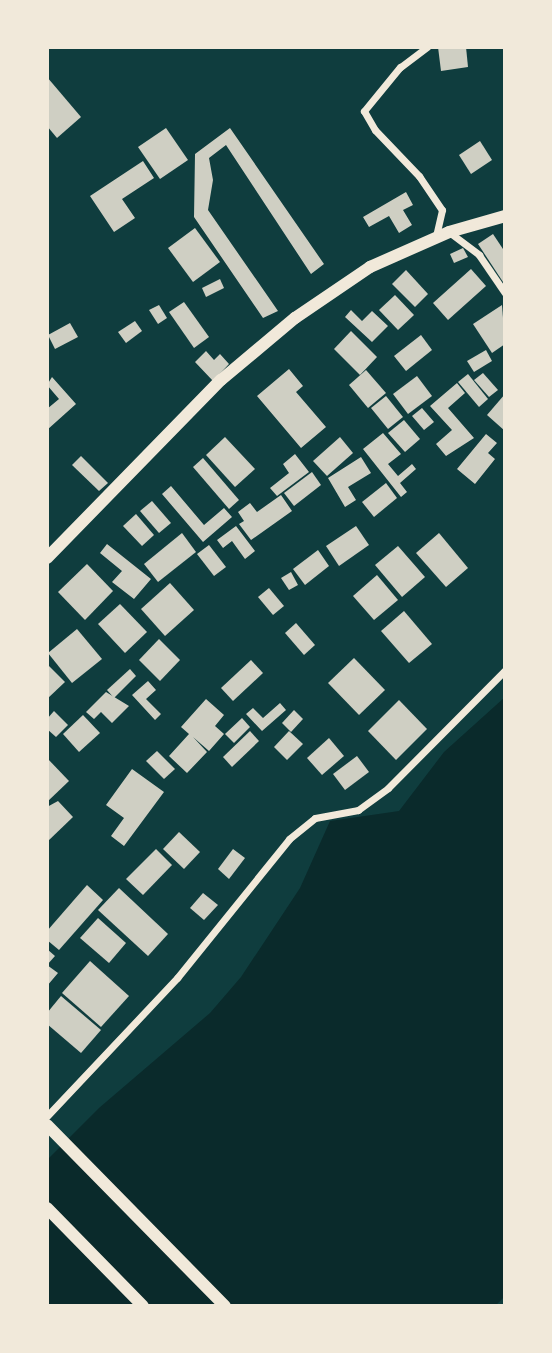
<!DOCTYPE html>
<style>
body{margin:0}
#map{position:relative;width:552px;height:1353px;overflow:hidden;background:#0f3d3e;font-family:Spectral,serif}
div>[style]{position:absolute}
.water>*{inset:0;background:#0a2a2b}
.building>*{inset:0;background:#cfcfc3}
.minor>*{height:7px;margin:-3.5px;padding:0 3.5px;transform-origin:3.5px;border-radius:3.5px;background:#f1e9da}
.primary>*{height:12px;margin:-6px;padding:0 6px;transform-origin:6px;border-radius:6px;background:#f1e9da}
span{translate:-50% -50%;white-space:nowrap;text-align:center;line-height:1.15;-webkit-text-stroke:5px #f1e9da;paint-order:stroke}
.frame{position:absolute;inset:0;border:49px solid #f1e9da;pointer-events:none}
</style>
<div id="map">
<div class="water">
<div style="clip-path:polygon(505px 697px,505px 1296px,495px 1306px,47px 1306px,47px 1160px,99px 1108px,210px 1013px,241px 977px,300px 888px,330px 821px,399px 811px,444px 752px)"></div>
</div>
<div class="building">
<div style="clip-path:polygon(438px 47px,466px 47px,468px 67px,441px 71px)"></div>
<div style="clip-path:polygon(47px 77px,81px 117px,57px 138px,47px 126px)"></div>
<div style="clip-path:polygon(166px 128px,188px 160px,160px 179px,138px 147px)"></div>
<div style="clip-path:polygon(230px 128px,324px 264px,311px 274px,226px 145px,209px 158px,213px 180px,208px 210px,278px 311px,263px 318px,194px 217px,195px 154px)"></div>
<div style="clip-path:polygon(480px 141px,492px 160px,471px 174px,459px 155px)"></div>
<div style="clip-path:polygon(143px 161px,154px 178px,122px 199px,135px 218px,114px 232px,90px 196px)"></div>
<div style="clip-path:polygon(406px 192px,413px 205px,403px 210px,412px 225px,399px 233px,389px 216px,369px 227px,363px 217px)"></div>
<div style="clip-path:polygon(195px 228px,220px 262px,193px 282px,168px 248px)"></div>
<div style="clip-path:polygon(493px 234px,505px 252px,505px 285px,478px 244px)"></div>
<div style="clip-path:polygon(463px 248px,468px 257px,454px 263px,450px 254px)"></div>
<div style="clip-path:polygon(471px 269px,486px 286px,448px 320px,433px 303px)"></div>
<div style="clip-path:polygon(406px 270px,428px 294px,415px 307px,392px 284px)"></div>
<div style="clip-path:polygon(220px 279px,224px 288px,206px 297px,202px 288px)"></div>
<div style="clip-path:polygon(395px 295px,414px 315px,398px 330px,379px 310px)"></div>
<div style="clip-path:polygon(184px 302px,209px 337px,194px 348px,169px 312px)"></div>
<div style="clip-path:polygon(159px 305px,167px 318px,158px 324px,149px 310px)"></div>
<div style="clip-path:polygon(502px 305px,505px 344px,492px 353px,473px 324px)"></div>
<div style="clip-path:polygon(351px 310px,362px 321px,372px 311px,388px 326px,372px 342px,345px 317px)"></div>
<div style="clip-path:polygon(135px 321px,142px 331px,126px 343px,118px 332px)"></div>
<div style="clip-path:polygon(70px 323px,78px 337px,55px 349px,48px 335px)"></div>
<div style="clip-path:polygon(351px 331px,377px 357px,360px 375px,334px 349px)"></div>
<div style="clip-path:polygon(421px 335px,432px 350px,406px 371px,394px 356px)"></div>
<div style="clip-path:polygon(486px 350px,492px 361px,474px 372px,467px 361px)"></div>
<div style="clip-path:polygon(206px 351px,214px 360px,220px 354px,229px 364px,213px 381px,195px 362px)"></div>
<div style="clip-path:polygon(289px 369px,303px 386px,296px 392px,326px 427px,301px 448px,257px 396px)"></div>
<div style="clip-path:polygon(366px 370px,386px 393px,368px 408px,349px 385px)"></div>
<div style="clip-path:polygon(483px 373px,498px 390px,489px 397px,474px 380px)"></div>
<div style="clip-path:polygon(468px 374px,488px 399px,479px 407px,458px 382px)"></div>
<div style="clip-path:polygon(417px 376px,432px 396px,408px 414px,393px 394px)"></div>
<div style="clip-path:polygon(52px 377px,76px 404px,47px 430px,47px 409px,59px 399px,47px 385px)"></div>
<div style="clip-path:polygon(457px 383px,465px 393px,448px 408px,474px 438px,446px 456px,436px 444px,452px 430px,430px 406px)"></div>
<div style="clip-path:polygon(505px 394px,505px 431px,487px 415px)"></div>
<div style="clip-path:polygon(386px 396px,403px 417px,388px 429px,371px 408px)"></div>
<div style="clip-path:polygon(422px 408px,434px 422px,424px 430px,412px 416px)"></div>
<div style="clip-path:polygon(404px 420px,420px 439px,405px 452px,388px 433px)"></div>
<div style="clip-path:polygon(383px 433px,401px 454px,388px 464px,398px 476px,412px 464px,416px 469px,400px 483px,407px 492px,401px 497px,363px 449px)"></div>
<div style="clip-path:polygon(486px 434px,497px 443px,488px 453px,495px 459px,475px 484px,457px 469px)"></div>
<div style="clip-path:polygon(225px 437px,255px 469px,235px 487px,206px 455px)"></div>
<div style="clip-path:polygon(340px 437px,353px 453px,327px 476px,313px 461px)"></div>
<div style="clip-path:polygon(295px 454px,309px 472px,277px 496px,270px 488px,289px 473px,283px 464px)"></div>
<div style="clip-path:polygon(81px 456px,108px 483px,99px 491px,72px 465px)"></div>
<div style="clip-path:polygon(361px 457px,371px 473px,348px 487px,356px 500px,345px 507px,328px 478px)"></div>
<div style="clip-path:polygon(203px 458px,239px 500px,229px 509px,193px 467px)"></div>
<div style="clip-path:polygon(312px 472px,321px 485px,294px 506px,284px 493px)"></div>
<div style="clip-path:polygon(386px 483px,397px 498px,374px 517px,362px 502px)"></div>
<div style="clip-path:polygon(171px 486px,204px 525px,224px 508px,232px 517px,203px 542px,162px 494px)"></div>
<div style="clip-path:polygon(281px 495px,292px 511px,251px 540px,239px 524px,244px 521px,238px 512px,250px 503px,257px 512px)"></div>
<div style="clip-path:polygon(152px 501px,171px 523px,159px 533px,140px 511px)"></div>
<div style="clip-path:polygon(136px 514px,154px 535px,142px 546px,123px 526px)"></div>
<div style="clip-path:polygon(236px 526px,255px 551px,245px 559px,232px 541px,223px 548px,217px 540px)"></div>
<div style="clip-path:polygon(356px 526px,369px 545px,339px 566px,326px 546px)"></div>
<div style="clip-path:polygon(182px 533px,196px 552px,158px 582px,144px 564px)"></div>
<div style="clip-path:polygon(439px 533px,468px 568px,446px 587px,416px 553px)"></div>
<div style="clip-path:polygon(107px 544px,151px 579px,134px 599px,112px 582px,122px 571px,100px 553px)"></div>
<div style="clip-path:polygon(209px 545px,226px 567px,214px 576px,197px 554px)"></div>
<div style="clip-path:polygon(398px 546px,425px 577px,402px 597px,375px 565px)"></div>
<div style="clip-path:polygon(318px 550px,329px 566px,305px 585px,293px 569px)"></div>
<div style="clip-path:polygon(87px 564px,113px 591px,85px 620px,58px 592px)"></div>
<div style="clip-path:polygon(291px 572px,298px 585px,289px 590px,281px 578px)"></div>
<div style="clip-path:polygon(377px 575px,398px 600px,374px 620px,353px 596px)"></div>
<div style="clip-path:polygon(170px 583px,194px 610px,165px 636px,141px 609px)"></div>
<div style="clip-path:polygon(269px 588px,284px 606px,273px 615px,258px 597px)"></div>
<div style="clip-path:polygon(120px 604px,147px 632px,125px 653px,98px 624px)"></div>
<div style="clip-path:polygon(404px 611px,432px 644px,409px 663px,381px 631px)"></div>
<div style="clip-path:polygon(296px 623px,315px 645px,304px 655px,285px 633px)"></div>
<div style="clip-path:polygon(77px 629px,102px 659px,72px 683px,48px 653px)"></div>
<div style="clip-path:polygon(159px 639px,180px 660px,160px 681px,139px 660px)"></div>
<div style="clip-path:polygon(354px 658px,385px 690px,359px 715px,328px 683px)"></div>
<div style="clip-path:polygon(251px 660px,263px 673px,233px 701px,221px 688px)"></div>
<div style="clip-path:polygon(47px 664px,65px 682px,47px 699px)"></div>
<div style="clip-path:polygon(130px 669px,136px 676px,114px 698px,107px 690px)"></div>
<div style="clip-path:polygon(148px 681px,156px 690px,146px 699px,161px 714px,155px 720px,132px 695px)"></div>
<div style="clip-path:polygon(106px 692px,129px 706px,112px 723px,101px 712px,94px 719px,86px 712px)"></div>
<div style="clip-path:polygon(206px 699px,224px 715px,215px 726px,224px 734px,209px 751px,193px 737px,207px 752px,187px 773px,169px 756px,189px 734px,181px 727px)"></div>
<div style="clip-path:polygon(399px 700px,427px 729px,396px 760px,368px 731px)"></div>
<div style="clip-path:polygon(280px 703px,286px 710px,262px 731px,246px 714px,253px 708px,263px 718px)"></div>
<div style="clip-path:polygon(294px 710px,303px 719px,291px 732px,282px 723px)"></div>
<div style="clip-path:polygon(54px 711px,68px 725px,56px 737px,47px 729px,47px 719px)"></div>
<div style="clip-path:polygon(83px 715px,100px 733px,79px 752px,63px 734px)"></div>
<div style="clip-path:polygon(242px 718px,250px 727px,234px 743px,225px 734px)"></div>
<div style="clip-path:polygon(250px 731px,259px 741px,232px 767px,223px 757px)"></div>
<div style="clip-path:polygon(289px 731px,303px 744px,287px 760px,274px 747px)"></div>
<div style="clip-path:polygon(329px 738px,344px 756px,322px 775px,307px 758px)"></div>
<div style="clip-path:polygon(157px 751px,175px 769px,164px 779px,146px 761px)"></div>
<div style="clip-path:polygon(357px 756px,369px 772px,345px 790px,333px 774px)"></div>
<div style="clip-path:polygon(47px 758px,69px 781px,47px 802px)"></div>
<div style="clip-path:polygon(132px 769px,164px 792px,124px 846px,111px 836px,124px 818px,106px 805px)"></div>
<div style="clip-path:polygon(58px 801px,73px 817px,47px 842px,47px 807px)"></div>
<div style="clip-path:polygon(179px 832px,200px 852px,184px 869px,163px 849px)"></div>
<div style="clip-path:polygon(156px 849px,172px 865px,143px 895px,126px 879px)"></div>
<div style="clip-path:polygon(233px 849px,245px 858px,229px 879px,218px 869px)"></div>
<div style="clip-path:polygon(87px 885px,103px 900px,59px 950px,47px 940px,47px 931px)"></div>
<div style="clip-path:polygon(119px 888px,168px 934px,148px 956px,98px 910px)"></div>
<div style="clip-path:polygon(203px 893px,218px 905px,204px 920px,190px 908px)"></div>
<div style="clip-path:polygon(98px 918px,126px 943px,109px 963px,80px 938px)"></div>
<div style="clip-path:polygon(47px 949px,55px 956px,47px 965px,58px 973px,47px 986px)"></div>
<div style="clip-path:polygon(90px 961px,129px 996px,101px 1027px,62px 993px)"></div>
<div style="clip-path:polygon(61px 996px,101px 1030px,81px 1053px,47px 1024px,47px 1013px)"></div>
</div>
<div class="minor">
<div style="left:427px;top:47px;width:34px;rotate:143deg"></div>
<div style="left:400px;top:67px;width:57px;rotate:129.3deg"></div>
<div style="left:364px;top:111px;width:22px;rotate:60deg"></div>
<div style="left:375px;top:130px;width:64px;rotate:46.3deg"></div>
<div style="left:419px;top:176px;width:41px;rotate:55.9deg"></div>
<div style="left:442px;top:210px;width:28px;rotate:103deg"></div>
<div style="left:449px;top:232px;width:38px;rotate:37deg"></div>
<div style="left:479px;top:255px;width:46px;rotate:55.6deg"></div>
<div style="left:47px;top:1116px;width:190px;rotate:-46.7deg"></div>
<div style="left:177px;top:978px;width:179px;rotate:-51.1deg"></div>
<div style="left:289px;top:839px;width:33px;rotate:-39deg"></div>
<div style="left:315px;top:818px;width:44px;rotate:-10.5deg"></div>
<div style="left:358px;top:810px;width:37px;rotate:-36deg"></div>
<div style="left:388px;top:788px;width:166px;rotate:-45.2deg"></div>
</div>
<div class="primary">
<div style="left:47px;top:558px;width:249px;rotate:-45.7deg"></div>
<div style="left:221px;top:380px;width:97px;rotate:-40deg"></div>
<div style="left:295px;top:318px;width:91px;rotate:-34.2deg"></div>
<div style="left:370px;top:267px;width:86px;rotate:-23.9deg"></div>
<div style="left:449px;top:232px;width:58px;rotate:-15.9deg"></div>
<div style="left:47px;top:1125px;width:254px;rotate:45.5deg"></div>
<div style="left:47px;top:1208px;width:137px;rotate:45.6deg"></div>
</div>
<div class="frame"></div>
</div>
